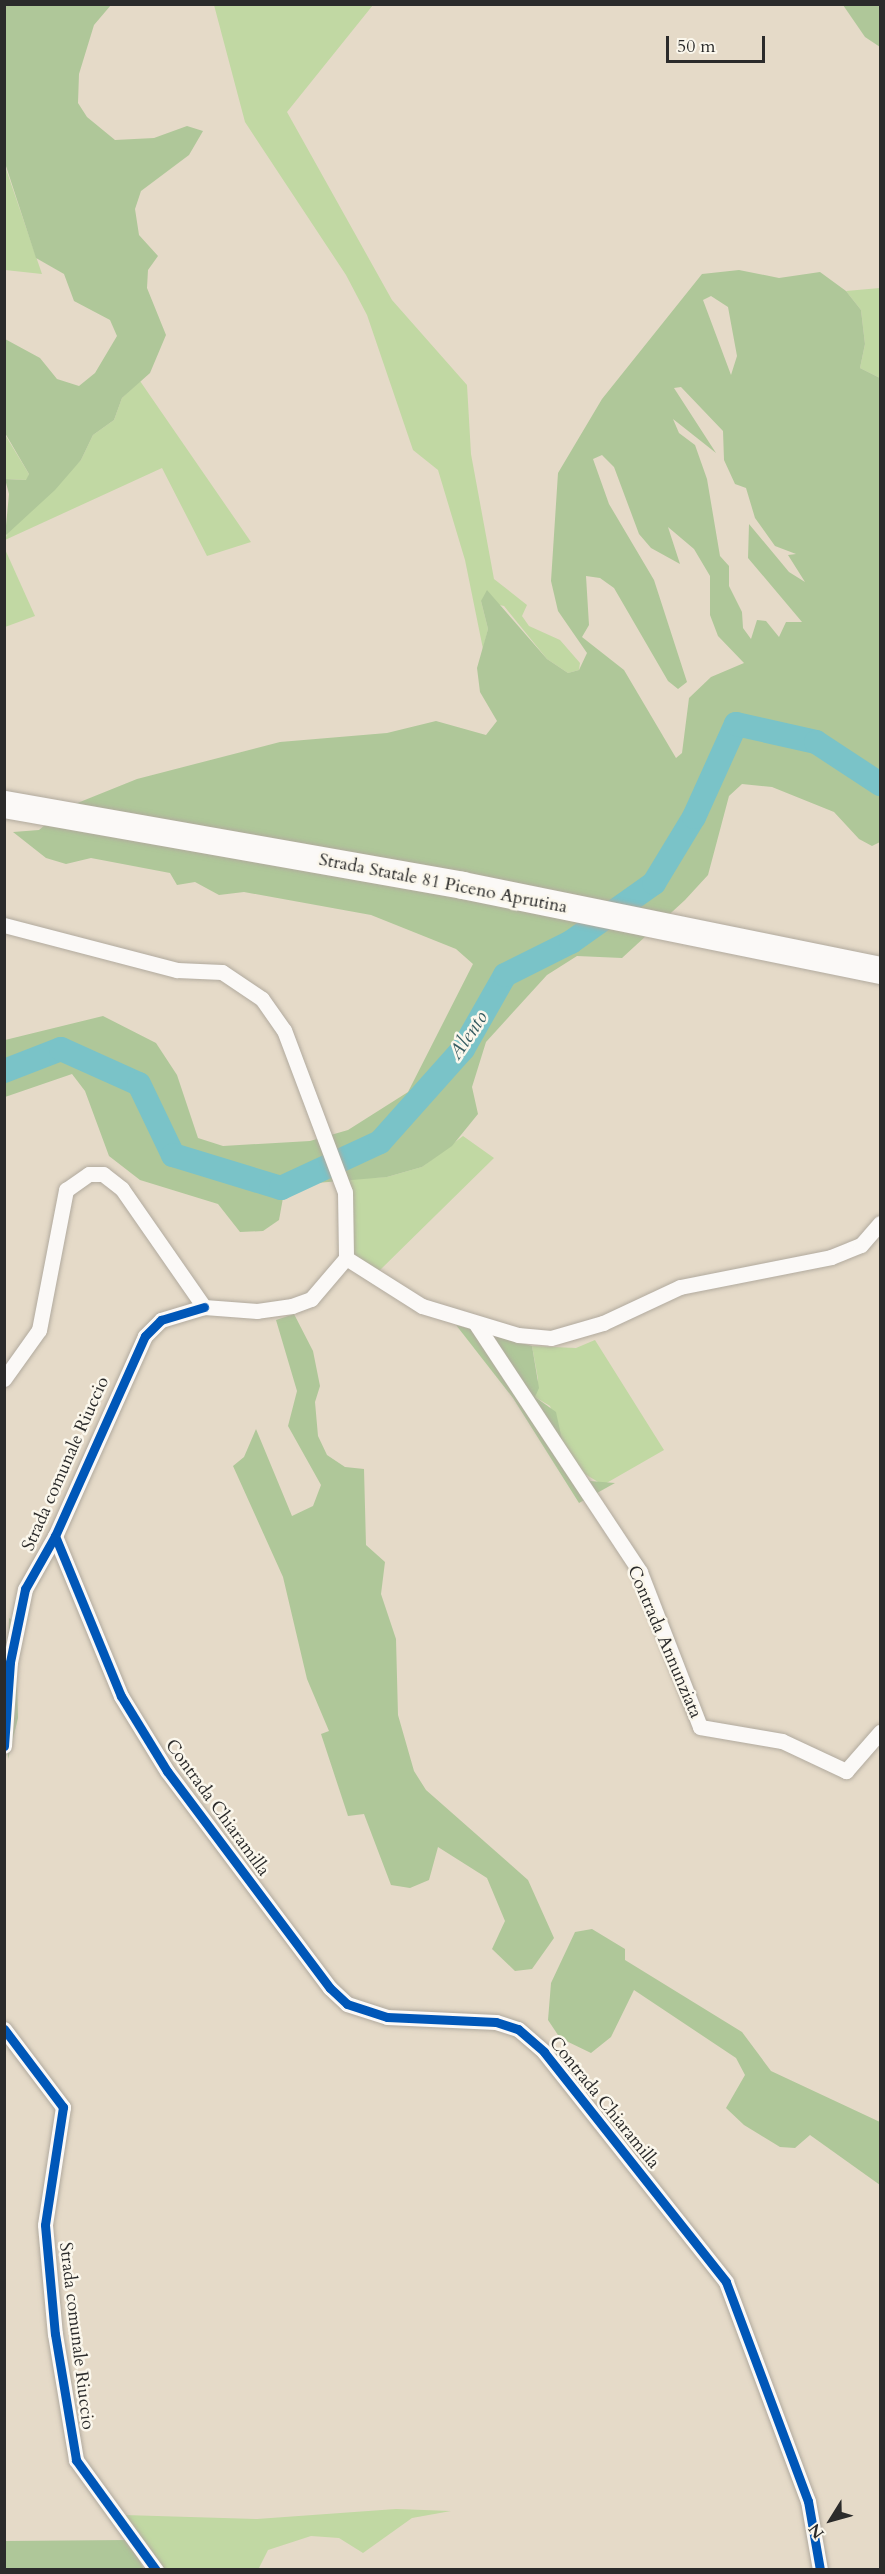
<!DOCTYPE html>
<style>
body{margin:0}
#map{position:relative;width:885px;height:2574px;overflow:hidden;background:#e5dac8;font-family:Cardo,serif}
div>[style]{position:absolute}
.green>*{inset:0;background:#c1d8a3}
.forest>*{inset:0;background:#afc799}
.river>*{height:24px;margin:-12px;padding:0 12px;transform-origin:12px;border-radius:12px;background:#7ac3c8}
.roads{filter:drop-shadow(0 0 2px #b1aa9e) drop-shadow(0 0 2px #b1aa9e)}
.street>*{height:15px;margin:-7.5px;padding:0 7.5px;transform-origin:7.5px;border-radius:7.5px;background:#fbf9f7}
.highway>*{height:27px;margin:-13.5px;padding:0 13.5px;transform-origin:13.5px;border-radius:13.5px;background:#fbf9f7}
.cycleway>*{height:9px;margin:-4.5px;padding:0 4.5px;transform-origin:4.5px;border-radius:4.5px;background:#0057b8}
span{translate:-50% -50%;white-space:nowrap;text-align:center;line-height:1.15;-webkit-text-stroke:5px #fbf7ec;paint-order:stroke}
.street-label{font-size:18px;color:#2b2b2b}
.water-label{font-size:20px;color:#375d62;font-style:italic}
.frame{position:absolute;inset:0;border:6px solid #2b2b2b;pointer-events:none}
.north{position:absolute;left:801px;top:2490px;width:60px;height:60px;-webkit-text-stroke:4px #fbf7ec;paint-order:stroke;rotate:233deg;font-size:16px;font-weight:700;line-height:24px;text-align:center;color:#2b2b2b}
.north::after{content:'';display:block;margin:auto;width:21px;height:27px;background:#2b2b2b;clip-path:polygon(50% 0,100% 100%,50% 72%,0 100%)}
.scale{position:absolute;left:666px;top:36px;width:99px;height:27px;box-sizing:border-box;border:3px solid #2b2b2b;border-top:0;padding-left:8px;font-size:18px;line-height:21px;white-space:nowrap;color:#2b2b2b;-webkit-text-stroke:4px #fbf7ec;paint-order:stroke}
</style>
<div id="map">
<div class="green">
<div style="clip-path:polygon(214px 5px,373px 5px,287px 112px,392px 300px,467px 385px,471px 454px,494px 579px,527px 605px,522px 616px,529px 626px,560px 640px,580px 663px,579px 670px,568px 673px,547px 659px,504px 606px,481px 601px,488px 629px,483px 649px,465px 560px,438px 470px,413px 450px,367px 315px,346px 275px,245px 122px)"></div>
<div style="clip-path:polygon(4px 163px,42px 274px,5px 270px)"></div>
<div style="clip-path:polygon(880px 288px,880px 378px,860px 368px,865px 344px,861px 310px,846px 291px)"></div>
<div style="clip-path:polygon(140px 381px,251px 542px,207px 556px,162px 468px,5px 540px,9px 528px,81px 460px,93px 435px,114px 420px,122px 398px)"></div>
<div style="clip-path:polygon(4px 433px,29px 474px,27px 480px,5px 479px)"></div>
<div style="clip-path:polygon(4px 547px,35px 616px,5px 627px,4px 627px)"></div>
<div style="clip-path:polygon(463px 1136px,494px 1158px,379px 1271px,353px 1254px,343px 1179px,387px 1177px,422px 1167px)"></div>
<div style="clip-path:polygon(595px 1340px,664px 1450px,603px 1485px,580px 1471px,564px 1449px,550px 1406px,535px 1397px,538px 1379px,532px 1346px,576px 1348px)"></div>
<div style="clip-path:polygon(396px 2509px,451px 2511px,412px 2518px,363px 2553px,339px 2538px,311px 2536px,268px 2550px,258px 2570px,165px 2569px,124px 2515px,257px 2519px)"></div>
</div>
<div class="forest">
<div style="clip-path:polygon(5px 4px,111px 5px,94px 25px,79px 74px,78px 103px,87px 117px,115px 140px,154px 138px,187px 126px,203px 131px,189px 155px,141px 191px,135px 209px,139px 235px,158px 256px,148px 270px,147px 288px,166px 335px,150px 373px,122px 398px,114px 420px,93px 435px,81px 460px,55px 490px,5px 536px,9px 494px,5px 479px,26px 480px,29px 474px,5px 433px,5px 339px,40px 358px,57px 379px,79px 386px,95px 373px,117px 336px,110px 320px,74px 301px,64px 274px,36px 258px,5px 163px)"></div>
<div style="clip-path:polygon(843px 5px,880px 5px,880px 47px,865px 37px)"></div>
<div style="clip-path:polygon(evenodd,739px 270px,779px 278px,820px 272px,846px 291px,861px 310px,865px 344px,860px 368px,880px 378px,880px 842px,872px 846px,859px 839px,834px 812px,772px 787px,742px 784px,729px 796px,708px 875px,685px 900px,622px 958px,577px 956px,547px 975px,486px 1042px,472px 1087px,478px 1114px,452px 1146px,422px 1167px,387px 1177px,305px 1184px,283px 1198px,279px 1220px,263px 1231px,240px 1232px,218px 1204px,140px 1180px,109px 1156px,85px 1091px,72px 1074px,5px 1097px,5px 1040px,103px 1016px,156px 1043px,177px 1075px,198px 1138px,223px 1146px,310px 1141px,348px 1130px,408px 1092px,473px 964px,456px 949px,371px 915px,244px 892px,219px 895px,195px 882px,177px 885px,170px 873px,91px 858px,66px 864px,46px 858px,13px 832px,39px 830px,65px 808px,137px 779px,280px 742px,387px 733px,436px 721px,486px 735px,497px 721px,480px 692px,477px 668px,488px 629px,481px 601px,487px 590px,547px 659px,568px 673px,579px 670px,587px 653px,558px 611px,551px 581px,558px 473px,602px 399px,702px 274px,739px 270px,711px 296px,728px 307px,737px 356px,731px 375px,703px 300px,711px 296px,739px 270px,681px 387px,723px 431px,724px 460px,735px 484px,746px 488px,755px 518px,775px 546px,796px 554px,788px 555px,805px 582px,789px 572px,749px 524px,748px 558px,802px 622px,786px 622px,779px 637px,766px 621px,757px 620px,751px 639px,743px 628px,742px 612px,729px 586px,729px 566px,720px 556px,707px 479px,695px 445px,679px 433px,673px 419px,716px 453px,674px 388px,681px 387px,739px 270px,602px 455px,614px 467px,639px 534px,651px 548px,680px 564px,668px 527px,694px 549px,710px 576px,710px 615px,718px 636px,744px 663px,711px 677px,689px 698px,682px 753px,676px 758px,624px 670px,582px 637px,589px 625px,586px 576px,600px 578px,614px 588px,668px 681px,678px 689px,687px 682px,654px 580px,609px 504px,593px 459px,602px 455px)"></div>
<div style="clip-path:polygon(294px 1314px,313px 1351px,320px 1386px,315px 1402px,318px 1436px,327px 1455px,345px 1467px,364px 1469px,366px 1545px,385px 1562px,381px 1594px,396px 1639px,398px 1715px,414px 1771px,426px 1790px,528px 1880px,554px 1938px,532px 1969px,515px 1971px,492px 1949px,505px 1921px,487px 1878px,438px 1847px,429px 1880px,410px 1888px,391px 1885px,364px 1814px,348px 1816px,321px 1734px,329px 1731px,307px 1679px,283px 1577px,233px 1466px,244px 1457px,256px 1429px,292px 1516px,313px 1506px,321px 1485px,288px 1426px,297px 1391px,276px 1320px)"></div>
<div style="clip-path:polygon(456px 1325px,532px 1346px,539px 1388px,535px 1397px,556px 1412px,564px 1449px,590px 1481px,615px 1483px,579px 1503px,513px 1398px)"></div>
<div style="clip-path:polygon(9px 1618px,15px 1622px,18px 1718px,8px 1759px)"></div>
<div style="clip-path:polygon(592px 1929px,625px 1949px,625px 1960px,742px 2032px,771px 2071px,880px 2122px,880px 2185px,810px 2135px,795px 2148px,780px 2147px,744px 2125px,726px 2108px,745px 2075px,736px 2058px,634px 1990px,611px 2037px,591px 2053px,560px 2038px,548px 2020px,551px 1983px,575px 1932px)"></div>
<div style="clip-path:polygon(128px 2540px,144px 2569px,5px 2569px,4px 2541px)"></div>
</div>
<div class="river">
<div style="left:4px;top:1071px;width:61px;rotate:-21.1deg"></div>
<div style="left:61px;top:1049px;width:85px;rotate:24.2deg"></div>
<div style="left:139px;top:1084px;width:79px;rotate:64.4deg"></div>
<div style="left:173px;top:1155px;width:113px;rotate:17deg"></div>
<div style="left:281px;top:1188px;width:109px;rotate:-24.9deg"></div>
<div style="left:380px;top:1142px;width:125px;rotate:-48.3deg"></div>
<div style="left:463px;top:1049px;width:85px;rotate:-60.4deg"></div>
<div style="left:505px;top:975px;width:74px;rotate:-26.6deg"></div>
<div style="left:571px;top:942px;width:102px;rotate:-35.4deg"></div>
<div style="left:654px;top:883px;width:77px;rotate:-58.8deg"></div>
<div style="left:694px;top:817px;width:102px;rotate:-65.7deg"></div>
<div style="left:736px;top:724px;width:82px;rotate:12.7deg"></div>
<div style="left:816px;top:742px;width:77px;rotate:33.3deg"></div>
</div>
<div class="roads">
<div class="street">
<div style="left:4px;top:925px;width:179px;rotate:14.6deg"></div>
<div style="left:177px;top:970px;width:45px;rotate:2.5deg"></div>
<div style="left:222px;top:972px;width:48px;rotate:34deg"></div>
<div style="left:262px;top:999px;width:38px;rotate:55deg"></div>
<div style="left:284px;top:1030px;width:173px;rotate:69.4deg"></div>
<div style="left:345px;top:1192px;width:66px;rotate:89.1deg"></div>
<div style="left:346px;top:1258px;width:54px;rotate:130.5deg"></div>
<div style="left:311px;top:1299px;width:20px;rotate:160deg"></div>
<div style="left:292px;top:1306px;width:35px;rotate:172deg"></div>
<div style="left:257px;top:1311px;width:53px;rotate:-175.7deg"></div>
<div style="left:204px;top:1307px;width:45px;rotate:163.2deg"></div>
<div style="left:161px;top:1320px;width:23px;rotate:135deg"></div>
<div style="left:145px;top:1336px;width:219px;rotate:114.2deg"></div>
<div style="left:55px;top:1536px;width:61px;rotate:119.5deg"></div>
<div style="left:25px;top:1589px;width:75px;rotate:101.6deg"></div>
<div style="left:10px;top:1662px;width:84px;rotate:94.1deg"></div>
<div style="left:346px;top:1258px;width:90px;rotate:32.3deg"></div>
<div style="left:422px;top:1306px;width:100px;rotate:16.8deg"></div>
<div style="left:518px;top:1335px;width:33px;rotate:5deg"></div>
<div style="left:551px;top:1338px;width:54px;rotate:-16.1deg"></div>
<div style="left:603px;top:1323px;width:85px;rotate:-25.1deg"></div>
<div style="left:680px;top:1287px;width:154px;rotate:-11.2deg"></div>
<div style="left:831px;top:1257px;width:32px;rotate:-22deg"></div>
<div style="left:861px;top:1245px;width:29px;rotate:-49deg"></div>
<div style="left:476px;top:1324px;width:297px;rotate:56.5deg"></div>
<div style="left:640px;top:1572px;width:166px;rotate:68.8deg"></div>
<div style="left:700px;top:1727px;width:83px;rotate:9.7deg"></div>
<div style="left:782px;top:1741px;width:71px;rotate:25.1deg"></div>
<div style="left:846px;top:1771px;width:52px;rotate:-48.9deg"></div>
<div style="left:4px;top:1379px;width:60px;rotate:-54.5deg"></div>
<div style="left:39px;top:1330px;width:143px;rotate:-79.1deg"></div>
<div style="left:66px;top:1190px;width:28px;rotate:-35deg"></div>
<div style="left:89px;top:1174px;width:14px"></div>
<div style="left:103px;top:1174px;width:24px;rotate:38deg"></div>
<div style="left:122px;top:1189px;width:144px;rotate:55.2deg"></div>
<div style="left:55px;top:1536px;width:173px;rotate:67.6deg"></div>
<div style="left:121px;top:1696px;width:88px;rotate:58.5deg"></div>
<div style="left:167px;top:1771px;width:271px;rotate:53.1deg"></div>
<div style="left:330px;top:1988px;width:23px;rotate:43deg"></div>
<div style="left:347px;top:2004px;width:42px;rotate:18deg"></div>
<div style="left:387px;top:2017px;width:109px;rotate:2.6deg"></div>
<div style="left:496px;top:2022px;width:23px;rotate:18deg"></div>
<div style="left:518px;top:2029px;width:35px;rotate:41deg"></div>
<div style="left:544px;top:2052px;width:293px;rotate:51.6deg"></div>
<div style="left:726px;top:2282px;width:234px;rotate:69.5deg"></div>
<div style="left:808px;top:2501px;width:70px;rotate:80.1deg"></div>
<div style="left:4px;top:2029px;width:98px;rotate:52.9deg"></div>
<div style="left:63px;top:2107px;width:119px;rotate:98.7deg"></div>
<div style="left:45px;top:2225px;width:109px;rotate:84.8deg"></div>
<div style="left:55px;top:2334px;width:128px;rotate:80.5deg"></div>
<div style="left:76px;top:2460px;width:136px;rotate:54deg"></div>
</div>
<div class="highway">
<div style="left:4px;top:804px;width:465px;rotate:10deg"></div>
<div style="left:462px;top:885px;width:427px;rotate:11.5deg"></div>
</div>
</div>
<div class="cycleway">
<div style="left:55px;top:1536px;width:173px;rotate:67.6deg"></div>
<div style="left:121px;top:1696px;width:88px;rotate:58.5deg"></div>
<div style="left:167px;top:1771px;width:271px;rotate:53.1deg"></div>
<div style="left:330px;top:1988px;width:23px;rotate:43deg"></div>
<div style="left:347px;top:2004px;width:42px;rotate:18deg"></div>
<div style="left:387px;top:2017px;width:109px;rotate:2.6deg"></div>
<div style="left:496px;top:2022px;width:23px;rotate:18deg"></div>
<div style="left:518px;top:2029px;width:35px;rotate:41deg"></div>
<div style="left:544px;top:2052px;width:293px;rotate:51.6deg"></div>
<div style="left:726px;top:2282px;width:234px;rotate:69.5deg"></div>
<div style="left:808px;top:2501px;width:70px;rotate:80.1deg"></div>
<div style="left:4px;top:1746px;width:84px;rotate:-85.9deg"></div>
<div style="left:10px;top:1662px;width:75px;rotate:-78.4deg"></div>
<div style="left:25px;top:1589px;width:61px;rotate:-60.5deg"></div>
<div style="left:55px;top:1536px;width:219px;rotate:-65.8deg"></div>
<div style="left:145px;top:1336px;width:23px;rotate:-45deg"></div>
<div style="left:161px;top:1320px;width:45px;rotate:-16.8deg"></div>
<div style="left:4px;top:2029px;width:98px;rotate:52.9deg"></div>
<div style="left:63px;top:2107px;width:119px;rotate:98.7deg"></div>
<div style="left:45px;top:2225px;width:109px;rotate:84.8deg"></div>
<div style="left:55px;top:2334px;width:128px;rotate:80.5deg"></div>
<div style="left:76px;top:2460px;width:136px;rotate:54deg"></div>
</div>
<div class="street-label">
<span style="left:443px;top:884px;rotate:11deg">Strada Statale 81 Piceno Aprutina</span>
<span style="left:66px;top:1464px;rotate:-66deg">Strada comunale Riuccio</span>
<span style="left:664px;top:1642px;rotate:67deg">Contrada Annunziata</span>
<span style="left:217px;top:1808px;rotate:54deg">Contrada Chiaramilla</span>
<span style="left:604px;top:2103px;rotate:51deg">Contrada Chiaramilla</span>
<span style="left:76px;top:2336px;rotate:83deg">Strada comunale Riuccio</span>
</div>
<div class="water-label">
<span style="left:468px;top:1035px;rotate:-56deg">Alento</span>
</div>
<div class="frame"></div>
<div class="north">N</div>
<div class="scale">50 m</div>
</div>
